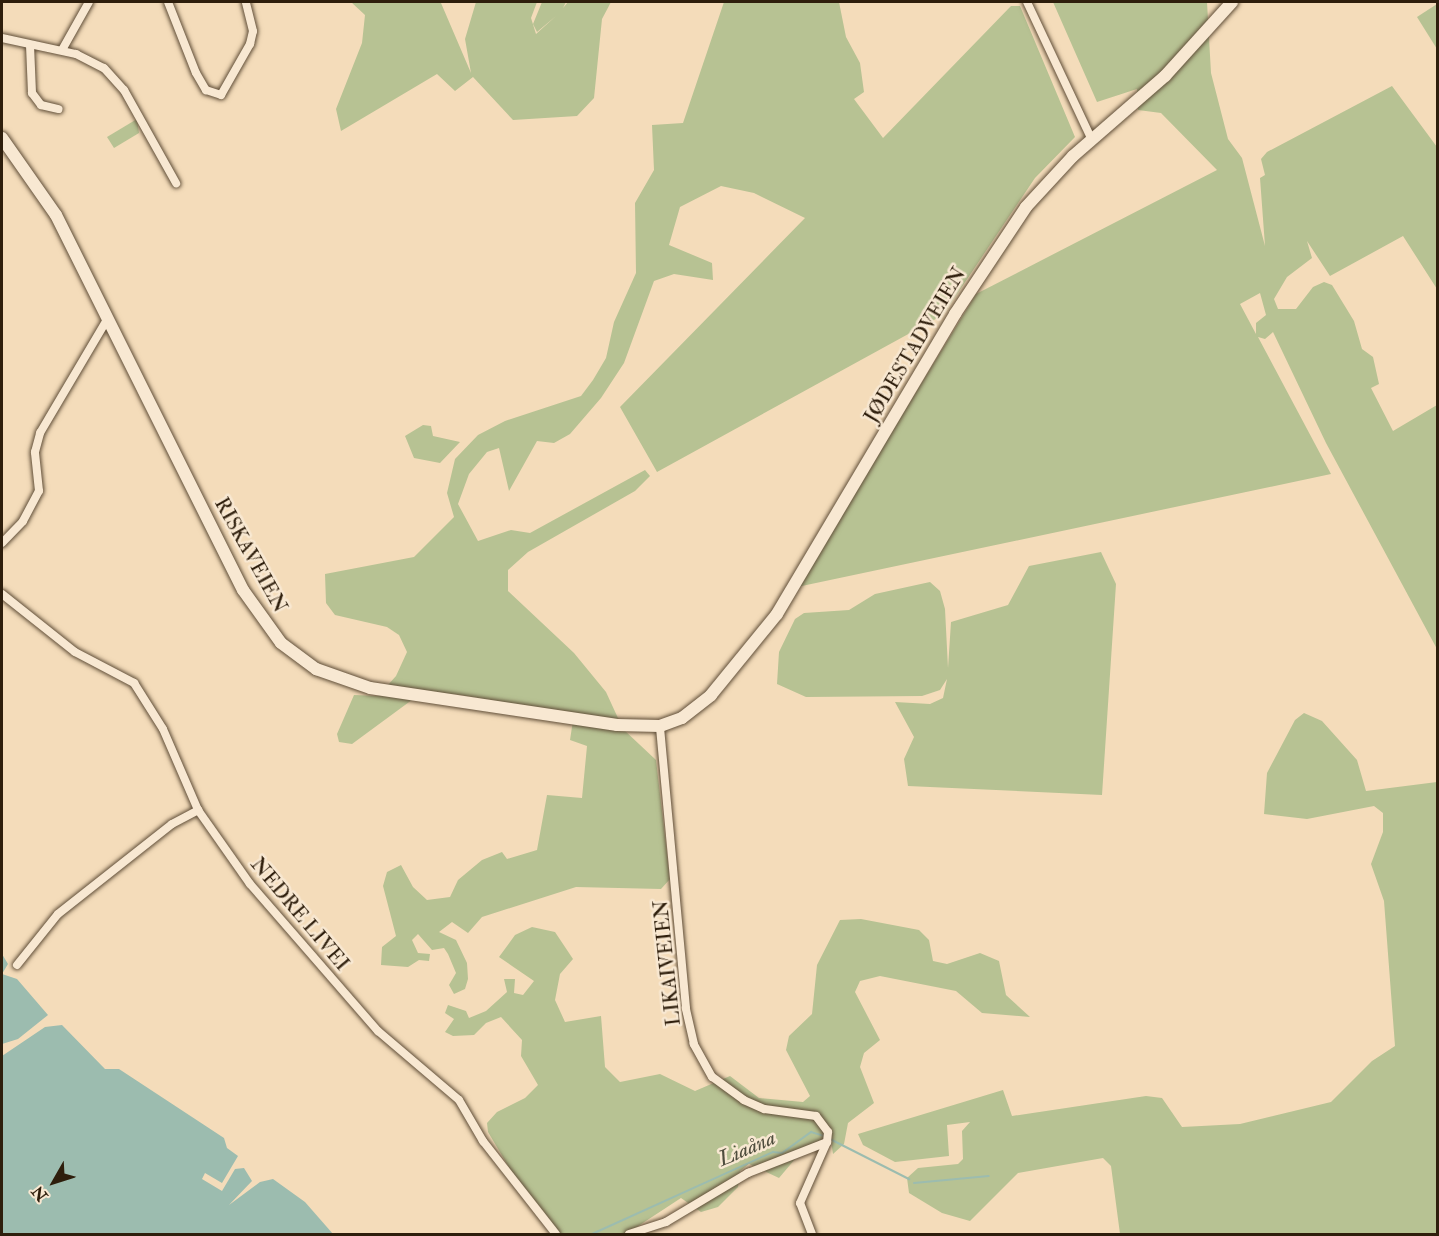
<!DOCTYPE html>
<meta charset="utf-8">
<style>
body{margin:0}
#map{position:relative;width:1439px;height:1236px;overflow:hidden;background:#f4dcba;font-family:"IM FELL Double Pica",serif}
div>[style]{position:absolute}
.green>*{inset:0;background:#b7c293}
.water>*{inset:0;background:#9cbcaf}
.stream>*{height:2px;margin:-1px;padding:0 1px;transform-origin:1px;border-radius:1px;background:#9cbcaf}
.roads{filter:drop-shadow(0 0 2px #604e38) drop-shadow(0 0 2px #604e38)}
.minor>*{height:8px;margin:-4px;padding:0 4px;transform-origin:4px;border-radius:4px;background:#f8e8d2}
.secondary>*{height:12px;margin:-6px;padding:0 6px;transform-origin:6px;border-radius:6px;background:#f8e8d2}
span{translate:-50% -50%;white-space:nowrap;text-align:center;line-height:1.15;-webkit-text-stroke:5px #f8e8d2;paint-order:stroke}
.street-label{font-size:20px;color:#2e1e0c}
.water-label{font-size:21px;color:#4f4d3d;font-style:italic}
.frame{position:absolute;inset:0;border:3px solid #2e1e0c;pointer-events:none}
.north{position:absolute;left:24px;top:1152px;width:60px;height:60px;-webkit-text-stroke:4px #f8e8d2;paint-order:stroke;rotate:231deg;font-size:16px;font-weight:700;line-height:24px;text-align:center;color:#2e1e0c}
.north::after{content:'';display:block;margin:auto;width:21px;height:27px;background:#2e1e0c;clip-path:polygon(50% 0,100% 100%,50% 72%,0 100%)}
</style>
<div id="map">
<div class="green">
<div style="clip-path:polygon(351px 2px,448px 2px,441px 3px,471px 73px,465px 39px,476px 2px,537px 2px,531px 18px,536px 34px,556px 16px,537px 32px,533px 24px,542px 2px,566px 2px,563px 8px,568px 2px,611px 2px,602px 19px,594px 98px,577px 116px,513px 120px,473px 77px,455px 91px,437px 74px,341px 131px,336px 109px,362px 43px,365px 15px)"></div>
<div style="clip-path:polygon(724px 2px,839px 2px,846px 37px,860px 63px,864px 92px,854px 99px,883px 138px,1011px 6px,1020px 6px,1075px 137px,1035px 178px,943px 315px,657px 472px,620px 407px,805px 218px,754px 193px,721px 186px,680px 207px,669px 245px,712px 263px,713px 280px,674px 274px,654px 281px,624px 363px,601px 398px,570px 434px,554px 443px,537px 441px,509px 491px,499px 448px,487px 452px,469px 474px,458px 504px,478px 541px,511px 530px,530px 533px,645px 470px,650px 476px,635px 491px,528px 552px,508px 570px,508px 591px,574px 653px,606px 692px,623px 729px,656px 760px,670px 879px,661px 889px,576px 887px,482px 917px,468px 933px,452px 922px,439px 932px,456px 940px,467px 963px,468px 979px,465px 989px,454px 994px,449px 985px,456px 973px,448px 954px,444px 948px,432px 950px,418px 934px,412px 940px,418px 953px,430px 954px,429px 961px,419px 960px,408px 967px,381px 965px,382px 947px,396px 936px,383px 886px,387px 872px,401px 865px,413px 887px,427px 900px,450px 897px,458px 880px,482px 860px,502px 852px,507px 859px,537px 850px,547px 795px,582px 798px,587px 746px,570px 740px,574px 714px,454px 694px,420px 694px,352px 744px,339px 742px,337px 734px,354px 695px,378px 696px,396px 676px,407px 652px,399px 635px,387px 627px,335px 615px,326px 603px,325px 574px,414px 557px,454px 517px,447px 493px,455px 459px,478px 435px,505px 421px,581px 396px,593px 380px,606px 358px,614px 322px,636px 273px,635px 203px,654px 170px,652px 125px,683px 123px)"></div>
<div style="clip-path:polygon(evenodd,1053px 2px,1207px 2px,1211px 73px,1228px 139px,1242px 158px,1265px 246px,1260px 178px,1265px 175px,1261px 159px,1267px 152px,1392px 86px,1437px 147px,1437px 289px,1403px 236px,1330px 276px,1307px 241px,1312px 258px,1287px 277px,1274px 299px,1278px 309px,1296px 309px,1313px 287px,1324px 282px,1332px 285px,1354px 321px,1362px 349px,1373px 357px,1379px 384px,1371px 388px,1393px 431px,1437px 405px,1437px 649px,1326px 443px,1273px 332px,1265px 339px,1258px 337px,1331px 474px,797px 587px,976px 294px,1217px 170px,1161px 113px,1138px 110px,1137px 89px,1097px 102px,1053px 2px,1260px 293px,1266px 315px,1256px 323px,1256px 334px,1240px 304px,1260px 293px)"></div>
<div style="clip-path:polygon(1437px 4px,1437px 49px,1417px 17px)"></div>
<div style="clip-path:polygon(137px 119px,139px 133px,114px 148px,107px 137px)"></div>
<div style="clip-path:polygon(423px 425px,431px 426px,433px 436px,460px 442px,440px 463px,414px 458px,405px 436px)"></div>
<div style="clip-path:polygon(1101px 552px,1116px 584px,1102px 795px,908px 786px,904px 759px,914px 737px,895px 702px,930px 704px,943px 698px,947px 679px,940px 690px,922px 696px,806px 697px,777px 684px,779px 652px,795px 619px,804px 613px,849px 610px,875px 594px,930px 582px,940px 591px,945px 609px,948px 668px,951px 622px,1008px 605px,1029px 566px)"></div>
<div style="clip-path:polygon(1304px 713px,1322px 721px,1357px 760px,1366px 791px,1437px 782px,1437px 1234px,1120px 1234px,1111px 1166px,1103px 1158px,1018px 1173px,970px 1221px,942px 1213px,909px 1193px,907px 1178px,918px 1168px,958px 1164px,963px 1159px,962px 1131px,970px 1122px,947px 1125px,949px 1156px,895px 1162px,863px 1145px,858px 1134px,1003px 1090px,1012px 1116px,1146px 1096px,1162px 1098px,1182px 1127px,1240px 1124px,1331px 1102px,1372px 1061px,1395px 1046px,1384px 901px,1371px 864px,1383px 832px,1383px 813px,1374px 806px,1307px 819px,1264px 814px,1267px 773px,1295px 720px)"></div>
<div style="clip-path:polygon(861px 919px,919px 930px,929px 940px,933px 961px,947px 964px,980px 953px,999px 961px,1006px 995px,1030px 1017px,982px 1013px,956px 991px,880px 976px,860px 981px,855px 992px,880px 1040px,864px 1053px,860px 1067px,874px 1103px,848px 1123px,844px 1144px,833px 1154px,830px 1135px,801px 1152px,779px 1178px,749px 1164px,740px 1171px,738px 1187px,718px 1207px,701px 1212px,681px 1198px,626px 1234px,561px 1234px,510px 1169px,488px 1132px,487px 1123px,497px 1112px,525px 1098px,538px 1085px,521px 1056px,522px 1040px,501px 1017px,486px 1023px,474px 1035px,453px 1036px,445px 1032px,454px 1019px,445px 1013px,448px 1005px,466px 1011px,469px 1018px,486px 1011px,507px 992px,504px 979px,515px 979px,514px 993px,523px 995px,534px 981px,499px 957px,515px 935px,532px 927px,555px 932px,573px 959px,560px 974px,555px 1000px,565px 1022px,601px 1016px,605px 1067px,620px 1082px,660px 1074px,695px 1091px,730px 1076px,759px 1098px,803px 1102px,810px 1096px,786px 1050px,789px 1036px,812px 1014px,817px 965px,840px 920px)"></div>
</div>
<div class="water">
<div style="clip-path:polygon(2px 954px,8px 964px,2px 974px,17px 979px,48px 1015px,18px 1039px,2px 1044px)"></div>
<div style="clip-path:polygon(62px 1025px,105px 1069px,119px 1069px,224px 1138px,227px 1148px,238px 1156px,222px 1183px,205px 1173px,202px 1179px,222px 1191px,235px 1169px,244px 1168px,252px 1181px,229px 1205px,260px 1182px,273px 1179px,305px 1202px,333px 1234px,2px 1234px,2px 1056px,45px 1027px)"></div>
</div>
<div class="stream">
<div style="left:830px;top:1139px;width:89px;rotate:26.9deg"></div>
<div style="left:914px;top:1183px;width:75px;rotate:-5.3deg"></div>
<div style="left:592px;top:1234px;width:199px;rotate:-24.4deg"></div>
<div style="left:773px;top:1152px;width:9px;rotate:6deg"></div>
<div style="left:782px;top:1153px;width:36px;rotate:-36deg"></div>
<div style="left:811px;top:1132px;width:14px;rotate:17deg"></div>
</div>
<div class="roads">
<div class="minor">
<div style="left:168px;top:2px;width:76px;rotate:68.5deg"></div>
<div style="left:196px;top:73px;width:20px;rotate:60deg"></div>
<div style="left:206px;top:90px;width:16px;rotate:18deg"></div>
<div style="left:221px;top:95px;width:59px;rotate:-60.4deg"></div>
<div style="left:250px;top:44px;width:13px;rotate:-77deg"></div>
<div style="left:253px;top:31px;width:30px;rotate:-104deg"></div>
<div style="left:1027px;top:2px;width:153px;rotate:64.8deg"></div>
<div style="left:2px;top:38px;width:76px;rotate:12.2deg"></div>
<div style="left:76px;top:54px;width:31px;rotate:27deg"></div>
<div style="left:104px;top:68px;width:30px;rotate:48deg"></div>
<div style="left:124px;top:90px;width:107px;rotate:60.8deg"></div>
<div style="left:30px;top:45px;width:48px;rotate:87.6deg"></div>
<div style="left:32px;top:93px;width:15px;rotate:53deg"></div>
<div style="left:41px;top:105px;width:18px;rotate:13deg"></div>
<div style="left:62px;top:50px;width:55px;rotate:-60.6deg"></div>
<div style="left:2px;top:543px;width:30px;rotate:-46deg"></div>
<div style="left:23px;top:521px;width:34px;rotate:-62deg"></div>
<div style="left:39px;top:491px;width:39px;rotate:-96deg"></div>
<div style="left:35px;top:452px;width:20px;rotate:-75deg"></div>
<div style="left:40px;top:433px;width:134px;rotate:-59.4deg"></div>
<div style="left:2px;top:594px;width:93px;rotate:38.5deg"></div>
<div style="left:75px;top:652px;width:67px;rotate:27.7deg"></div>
<div style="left:134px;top:683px;width:54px;rotate:57.8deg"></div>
<div style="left:163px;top:729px;width:88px;rotate:66.6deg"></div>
<div style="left:198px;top:810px;width:90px;rotate:54.9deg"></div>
<div style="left:250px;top:884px;width:195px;rotate:49deg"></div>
<div style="left:378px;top:1031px;width:106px;rotate:40.4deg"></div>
<div style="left:459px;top:1100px;width:48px;rotate:59.7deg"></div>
<div style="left:483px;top:1141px;width:118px;rotate:51.9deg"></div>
<div style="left:17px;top:965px;width:65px;rotate:-51.2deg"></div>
<div style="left:58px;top:914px;width:145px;rotate:-38.3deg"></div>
<div style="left:172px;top:824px;width:30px;rotate:-28deg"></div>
<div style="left:629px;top:1234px;width:39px;rotate:-18deg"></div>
<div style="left:666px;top:1222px;width:96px;rotate:-30.9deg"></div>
<div style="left:748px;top:1173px;width:85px;rotate:-21.4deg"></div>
<div style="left:827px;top:1142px;width:10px;rotate:-84deg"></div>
<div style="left:828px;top:1132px;width:20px;rotate:-127deg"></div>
<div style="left:816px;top:1116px;width:52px;rotate:-172.3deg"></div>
<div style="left:764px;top:1109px;width:22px;rotate:-156deg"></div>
<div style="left:744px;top:1100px;width:39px;rotate:-144deg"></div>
<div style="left:712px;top:1077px;width:38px;rotate:-119deg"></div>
<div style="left:694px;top:1044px;width:37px;rotate:-103deg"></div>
<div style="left:686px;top:1008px;width:283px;rotate:-95.3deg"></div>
<div style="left:812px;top:1234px;width:33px;rotate:-111deg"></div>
<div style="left:800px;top:1203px;width:67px;rotate:-66.1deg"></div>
</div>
<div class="secondary">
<div style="left:2px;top:138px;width:94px;rotate:55deg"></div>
<div style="left:56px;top:215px;width:419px;rotate:63.5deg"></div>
<div style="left:243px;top:590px;width:65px;rotate:54.4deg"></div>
<div style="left:281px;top:643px;width:44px;rotate:36.6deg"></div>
<div style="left:316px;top:669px;width:57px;rotate:19.4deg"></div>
<div style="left:370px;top:688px;width:250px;rotate:8.5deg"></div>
<div style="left:617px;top:725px;width:43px;rotate:1.3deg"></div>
<div style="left:660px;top:726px;width:23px;rotate:-20deg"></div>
<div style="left:682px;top:718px;width:37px;rotate:-38deg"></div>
<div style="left:711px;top:695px;width:104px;rotate:-50.8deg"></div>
<div style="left:777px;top:614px;width:349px;rotate:-59.3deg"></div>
<div style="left:955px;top:314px;width:128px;rotate:-56.4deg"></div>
<div style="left:1026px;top:207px;width:69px;rotate:-47.3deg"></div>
<div style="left:1073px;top:156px;width:122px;rotate:-41deg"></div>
<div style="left:1165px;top:76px;width:100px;rotate:-47.8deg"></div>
</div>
</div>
<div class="street-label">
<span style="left:915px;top:345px;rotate:-59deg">JØDESTADVEIEN</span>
<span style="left:251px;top:555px;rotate:61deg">RISKAVEIEN</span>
<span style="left:300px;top:914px;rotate:50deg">NEDRE LIVEI</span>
<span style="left:667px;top:963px;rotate:-96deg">LIKAIVEIEN</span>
</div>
<div class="water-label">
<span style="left:747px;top:1149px;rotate:-23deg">Liaåna</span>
</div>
<div class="frame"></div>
<div class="north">N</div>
</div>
